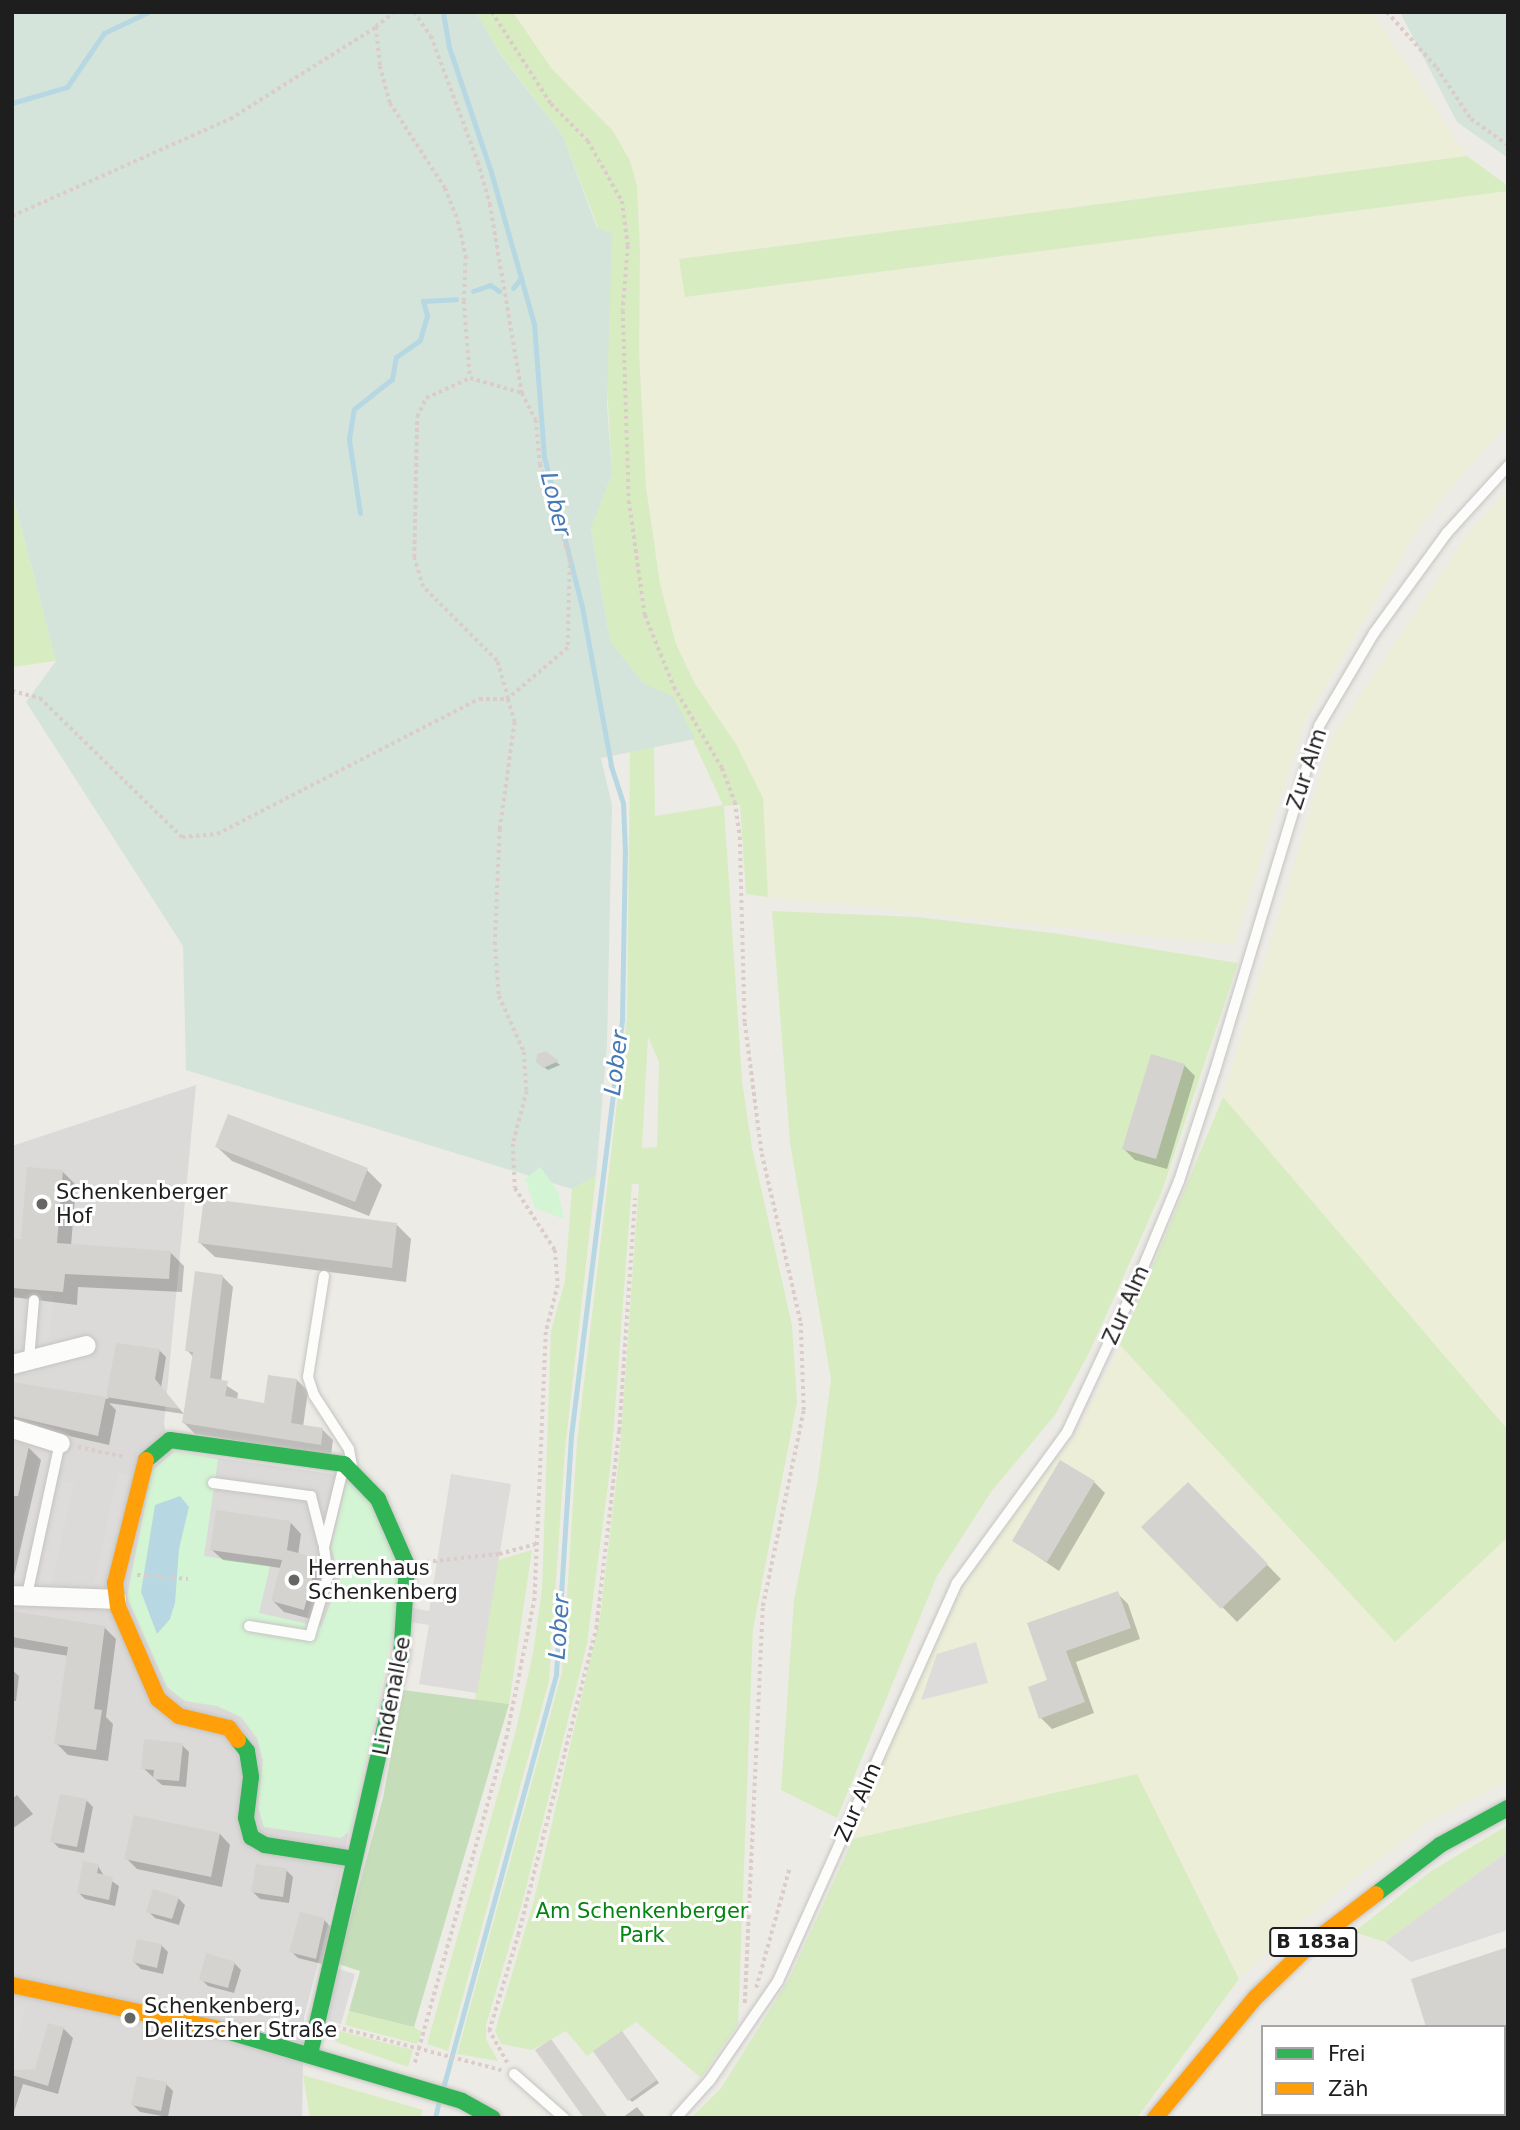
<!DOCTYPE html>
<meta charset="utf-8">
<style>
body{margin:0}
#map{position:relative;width:1520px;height:2130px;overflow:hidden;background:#edebe6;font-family:"DejaVu Sans",sans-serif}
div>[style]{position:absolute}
.residential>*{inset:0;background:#dcdad8}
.farmland>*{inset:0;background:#eceed8}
.grass>*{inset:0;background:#d8ecc2}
.forest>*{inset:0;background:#c6ddb9}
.wetland>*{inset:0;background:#d4e4da}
.park>*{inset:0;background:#d3f5d3}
.parking>*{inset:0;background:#dddcda}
.water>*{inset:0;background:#b7d8e2}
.shadow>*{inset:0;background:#0003}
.stream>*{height:5px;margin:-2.5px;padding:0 2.5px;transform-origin:2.5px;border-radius:2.5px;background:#b7d8e2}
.building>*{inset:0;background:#d5d3cf}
.path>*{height:3.5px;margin-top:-1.75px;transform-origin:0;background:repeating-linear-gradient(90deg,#dbccc9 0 3.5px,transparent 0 7px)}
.roads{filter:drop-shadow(0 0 2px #c5c4c2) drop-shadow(0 0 2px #c5c4c2)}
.lane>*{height:10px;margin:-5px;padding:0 5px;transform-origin:5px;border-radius:5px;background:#fcfcfb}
.street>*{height:19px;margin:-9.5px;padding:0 9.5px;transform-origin:9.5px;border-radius:9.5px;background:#fcfcfb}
.fast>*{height:16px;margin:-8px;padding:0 8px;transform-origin:8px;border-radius:8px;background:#30b455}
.slow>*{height:16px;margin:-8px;padding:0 8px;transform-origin:8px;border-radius:8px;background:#ff9f0a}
.dots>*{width:19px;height:19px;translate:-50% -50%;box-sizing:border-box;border:4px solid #fff;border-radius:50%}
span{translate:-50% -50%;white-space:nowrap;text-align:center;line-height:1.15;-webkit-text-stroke:6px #fff;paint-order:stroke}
.shield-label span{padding:2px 5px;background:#fff;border:2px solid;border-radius:5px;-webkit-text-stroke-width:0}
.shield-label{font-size:19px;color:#1e1e1e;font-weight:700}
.street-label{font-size:21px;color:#1e1e1e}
.poi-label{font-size:21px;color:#1e1e1e}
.left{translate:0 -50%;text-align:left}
.park-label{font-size:21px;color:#048412}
.water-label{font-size:23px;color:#4479b4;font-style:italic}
.frame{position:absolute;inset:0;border:14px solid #1e1e1e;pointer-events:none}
.legend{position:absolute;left:1261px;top:2025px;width:245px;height:91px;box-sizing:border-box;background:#fff;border:2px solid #a5a5a5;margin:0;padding:9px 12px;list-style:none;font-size:21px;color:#1e1e1e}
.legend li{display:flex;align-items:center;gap:14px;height:35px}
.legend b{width:35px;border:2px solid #a5a5a5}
</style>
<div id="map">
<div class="residential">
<div style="clip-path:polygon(196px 1085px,164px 1424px,170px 1451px,347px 1476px,398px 1583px,338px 1886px,304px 2017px,302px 2118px,12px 2118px,12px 1146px)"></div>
</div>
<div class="farmland">
<div style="clip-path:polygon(513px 12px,1366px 12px,1376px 18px,1467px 156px,679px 259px,686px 297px,1508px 191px,1508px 422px,1422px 523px,1305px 720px,1234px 945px,768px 897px,763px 798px,736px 744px,695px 684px,676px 644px,660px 584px,646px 487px,639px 351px,640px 251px,637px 186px,630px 161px,613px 131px,551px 68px)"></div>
<div style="clip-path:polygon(1508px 488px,1508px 1430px,1223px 1097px,1333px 736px,1467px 535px)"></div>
<div style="clip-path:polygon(1120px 1345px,1395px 1642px,1508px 1537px,1508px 1781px,1427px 1822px,1294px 1927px,1239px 1979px,1137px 1775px,853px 1839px,883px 1745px,957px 1583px,1077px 1433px)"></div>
</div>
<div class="grass">
<div style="clip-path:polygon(evenodd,476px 12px,513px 12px,551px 68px,613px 131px,630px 161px,637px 186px,640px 251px,639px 351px,646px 487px,660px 584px,676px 644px,695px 684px,736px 744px,763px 798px,768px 897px,746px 894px,740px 805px,724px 806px,742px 1081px,752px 1148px,792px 1325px,797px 1402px,753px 1629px,738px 2024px,701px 2078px,636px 2022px,587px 2056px,566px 2031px,532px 2050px,501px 2044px,495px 2031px,534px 1900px,600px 1618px,620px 1449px,639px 1184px,632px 1184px,611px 1462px,587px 1644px,523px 1900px,486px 2025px,486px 2039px,498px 2061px,457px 2054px,562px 1672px,577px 1442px,627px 1018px,630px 752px,654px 747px,655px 816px,723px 805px,673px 697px,644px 684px,610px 641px,591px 527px,612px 474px,598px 228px,563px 136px,499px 52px,476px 12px,648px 1037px,659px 1062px,657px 1147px,642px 1148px,648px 1037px)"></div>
<div style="clip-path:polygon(1467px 156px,1508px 186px,1508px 191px,685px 297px,679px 259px)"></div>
<div style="clip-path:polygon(12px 493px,56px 661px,12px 667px)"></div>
<div style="clip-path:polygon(772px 911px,918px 917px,1060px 934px,1238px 963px,1162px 1191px,1089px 1353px,1055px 1415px,991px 1492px,937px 1576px,837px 1818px,781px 1790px,794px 1600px,818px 1479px,831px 1379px,790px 1143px)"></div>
<div style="clip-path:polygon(1223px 1097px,1508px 1430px,1508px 1537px,1395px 1642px,1120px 1345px)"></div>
<div style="clip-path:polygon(596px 1176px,565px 1449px,549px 1681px,448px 2051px,427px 2044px,516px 1730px,533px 1653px,542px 1589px,551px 1331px,565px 1281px,572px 1189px)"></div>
<div style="clip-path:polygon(532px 1550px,509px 1704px,475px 1700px,498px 1560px)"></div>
<div style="clip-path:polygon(1137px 1774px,1239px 1979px,1137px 2118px,691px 2118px,721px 2088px,789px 1979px,853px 1839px)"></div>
<div style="clip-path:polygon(1508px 1825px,1508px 1851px,1385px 1942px,1354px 1932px,1431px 1871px)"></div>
<div style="clip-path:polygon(349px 2011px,414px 2027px,422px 2032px,417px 2044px,345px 2025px)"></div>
<div style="clip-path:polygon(328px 2028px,413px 2050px,408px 2067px,336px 2042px)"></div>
<div style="clip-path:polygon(303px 2075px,423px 2110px,420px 2118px,310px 2118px)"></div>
</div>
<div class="forest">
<div style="clip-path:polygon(403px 1690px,509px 1704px,414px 2027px,349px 2011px,360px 1971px,338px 1964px,383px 1798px)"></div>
</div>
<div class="wetland">
<div style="clip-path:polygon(12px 12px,476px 12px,500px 54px,563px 136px,597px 228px,612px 233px,607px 404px,612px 474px,591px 528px,610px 641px,644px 684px,673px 696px,695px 739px,601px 758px,612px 805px,607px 1044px,596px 1176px,572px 1189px,186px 1070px,183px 946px,26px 702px,56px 661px,12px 492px)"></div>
<div style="clip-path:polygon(1400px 12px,1508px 12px,1508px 158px,1457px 122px)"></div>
</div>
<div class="park">
<div style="clip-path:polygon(540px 1167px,558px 1191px,564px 1219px,535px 1208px,525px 1179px)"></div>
<div style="clip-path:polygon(175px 1451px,218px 1459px,204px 1556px,270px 1566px,259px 1613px,321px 1627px,340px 1580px,331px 1547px,347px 1478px,372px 1503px,397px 1568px,397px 1612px,351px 1830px,341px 1838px,264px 1827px,258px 1807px,263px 1761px,257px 1738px,241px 1717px,217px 1706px,185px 1701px,167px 1687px,127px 1597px,152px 1471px)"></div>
</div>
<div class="parking">
<div style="clip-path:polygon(54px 1294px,49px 1346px,22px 1349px,21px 1332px,12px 1332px,13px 1295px)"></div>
<div style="clip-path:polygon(86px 1345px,90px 1360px,25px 1375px,20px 1362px)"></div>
<div style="clip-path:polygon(39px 1451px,58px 1456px,53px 1479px,74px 1483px,51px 1587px,12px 1580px)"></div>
<div style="clip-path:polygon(118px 1473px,131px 1476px,107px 1585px,94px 1583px)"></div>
<div style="clip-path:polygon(451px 1474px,511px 1484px,477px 1693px,419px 1684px,429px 1625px,404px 1621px,407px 1607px,429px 1611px)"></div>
<div style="clip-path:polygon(976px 1642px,988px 1683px,921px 1700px,937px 1654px)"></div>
<div style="clip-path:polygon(1508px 1851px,1508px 1930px,1411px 1962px,1385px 1942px)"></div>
<div style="clip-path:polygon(339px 1969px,355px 1974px,341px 2024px,324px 2019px)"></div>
<div style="clip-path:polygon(12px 2005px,26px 2007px,12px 2060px)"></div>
</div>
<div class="water">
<div style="clip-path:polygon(180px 1496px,189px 1507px,179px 1549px,175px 1603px,170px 1619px,157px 1634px,141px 1592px,155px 1505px)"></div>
</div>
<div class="shadow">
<div style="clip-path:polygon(545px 1053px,560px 1065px,548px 1070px,537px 1062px)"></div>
<div style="clip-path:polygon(1184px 1065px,1195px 1076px,1167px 1169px,1135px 1160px,1124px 1149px)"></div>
<div style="clip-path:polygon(217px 1147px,367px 1170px,382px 1185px,369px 1216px,232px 1161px)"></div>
<div style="clip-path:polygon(62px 1171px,76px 1185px,71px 1246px,170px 1252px,184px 1266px,182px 1292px,78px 1287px,77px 1305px,12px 1297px,12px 1240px,23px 1241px)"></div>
<div style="clip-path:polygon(397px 1225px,411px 1239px,406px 1282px,215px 1257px,200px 1243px)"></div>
<div style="clip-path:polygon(222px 1276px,233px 1287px,221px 1382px,238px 1393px,237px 1400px,265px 1405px,297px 1380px,308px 1391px,303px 1427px,323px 1430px,333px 1440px,331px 1455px,195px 1434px,184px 1423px,194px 1358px,187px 1350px)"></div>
<div style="clip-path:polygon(117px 1345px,159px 1350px,166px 1357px,161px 1388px,184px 1414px,109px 1403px,116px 1410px,109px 1445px,25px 1426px,12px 1417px,12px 1383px,108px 1399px)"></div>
<div style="clip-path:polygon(12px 1442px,29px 1448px,41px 1460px,12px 1585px)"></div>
<div style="clip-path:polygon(1094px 1482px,1105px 1493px,1059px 1571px,1015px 1541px)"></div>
<div style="clip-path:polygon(1188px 1484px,1281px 1579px,1237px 1622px,1144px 1527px)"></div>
<div style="clip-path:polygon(291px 1523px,301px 1534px,298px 1555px,317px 1559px,327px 1570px,315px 1620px,284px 1612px,273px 1601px,281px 1568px,223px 1560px,212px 1550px)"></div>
<div style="clip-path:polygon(1117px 1593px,1128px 1604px,1140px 1639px,1076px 1662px,1094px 1713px,1052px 1729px,1041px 1718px,1049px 1681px,1029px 1624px)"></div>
<div style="clip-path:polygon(12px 1613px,104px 1627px,116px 1639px,106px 1717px,113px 1724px,108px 1761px,68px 1755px,56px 1743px,69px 1656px,12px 1647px)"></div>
<div style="clip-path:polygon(12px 1670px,19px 1676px,16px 1701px,12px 1701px)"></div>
<div style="clip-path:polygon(182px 1745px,189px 1752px,186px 1787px,162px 1785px,143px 1768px)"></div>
<div style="clip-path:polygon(17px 1795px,33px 1814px,12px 1829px,12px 1799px)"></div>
<div style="clip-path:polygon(86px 1800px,93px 1807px,84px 1853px,59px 1848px,52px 1841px)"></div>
<div style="clip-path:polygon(220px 1834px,230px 1845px,222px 1887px,137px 1869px,126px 1858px)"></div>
<div style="clip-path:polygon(98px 1866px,104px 1876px,119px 1886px,115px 1906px,85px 1899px,78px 1892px)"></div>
<div style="clip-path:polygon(286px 1870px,293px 1877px,289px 1903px,260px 1899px,253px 1892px)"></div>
<div style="clip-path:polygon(178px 1898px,185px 1905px,179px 1925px,155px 1918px,148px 1911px)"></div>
<div style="clip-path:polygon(324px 1920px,331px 1927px,322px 1964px,298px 1958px,291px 1951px)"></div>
<div style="clip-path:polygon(161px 1945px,168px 1952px,163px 1974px,141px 1969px,134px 1962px)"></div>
<div style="clip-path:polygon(1508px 1949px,1508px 2071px,1504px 2072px,1504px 2027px)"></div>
<div style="clip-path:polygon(234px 1963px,241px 1970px,234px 1993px,208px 1986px,201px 1979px)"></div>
<div style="clip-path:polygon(63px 2028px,73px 2038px,58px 2094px,23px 2084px,12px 2118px,12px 2072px,37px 2071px)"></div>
<div style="clip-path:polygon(625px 2036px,659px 2083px,632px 2102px,629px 2099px)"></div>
<div style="clip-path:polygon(166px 2084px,173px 2091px,168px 2117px,140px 2112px,133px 2105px)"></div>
<div style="clip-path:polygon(637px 2107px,646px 2118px,622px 2118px)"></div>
<div style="clip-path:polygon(1286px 2114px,1299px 2114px,1303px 2118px,1282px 2118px)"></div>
</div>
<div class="stream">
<div style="left:12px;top:103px;width:57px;rotate:-16.2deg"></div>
<div style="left:67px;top:87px;width:65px;rotate:-55.6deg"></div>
<div style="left:104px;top:33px;width:49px;rotate:-25.5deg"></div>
<div style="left:513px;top:288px;width:13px;rotate:-51deg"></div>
<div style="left:473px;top:291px;width:18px;rotate:-19deg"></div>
<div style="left:490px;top:285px;width:11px;rotate:34deg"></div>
<div style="left:360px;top:513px;width:75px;rotate:-98.5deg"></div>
<div style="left:349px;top:439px;width:30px;rotate:-81deg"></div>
<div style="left:354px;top:409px;width:48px;rotate:-38.3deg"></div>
<div style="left:392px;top:379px;width:22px;rotate:-80deg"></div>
<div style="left:396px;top:357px;width:29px;rotate:-35deg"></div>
<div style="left:420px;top:340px;width:26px;rotate:-74deg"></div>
<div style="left:427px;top:315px;width:15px;rotate:-106deg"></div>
<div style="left:423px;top:301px;width:33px;rotate:-3deg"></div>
<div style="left:443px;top:2088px;width:429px;rotate:-74.7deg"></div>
<div style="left:556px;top:1674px;width:238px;rotate:-86.4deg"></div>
<div style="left:571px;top:1436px;width:421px;rotate:-83deg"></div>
<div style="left:622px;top:1018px;width:164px;rotate:-89deg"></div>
<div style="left:625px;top:854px;width:51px;rotate:-92.2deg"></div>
<div style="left:623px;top:803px;width:40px;rotate:-108deg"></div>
<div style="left:611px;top:765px;width:161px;rotate:-100.4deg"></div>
<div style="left:582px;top:607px;width:155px;rotate:-104.2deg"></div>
<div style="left:544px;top:457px;width:133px;rotate:-94.3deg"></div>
<div style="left:534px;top:324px;width:158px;rotate:-105.8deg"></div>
<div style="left:491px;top:172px;width:132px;rotate:-108.6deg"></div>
<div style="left:449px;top:47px;width:36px;rotate:-100deg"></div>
<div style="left:435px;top:2118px;width:17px;rotate:-77deg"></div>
</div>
<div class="building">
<div style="clip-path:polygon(546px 1051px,559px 1061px,543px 1068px,536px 1062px,537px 1054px)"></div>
<div style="clip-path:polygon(1151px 1054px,1185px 1064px,1156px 1159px,1122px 1149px)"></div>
<div style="clip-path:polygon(228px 1114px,368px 1168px,355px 1202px,215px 1147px)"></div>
<div style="clip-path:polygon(27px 1167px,63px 1170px,57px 1243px,171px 1251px,169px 1279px,65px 1274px,63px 1292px,12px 1288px,12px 1239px,21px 1239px)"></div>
<div style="clip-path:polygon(204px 1198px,397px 1223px,392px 1268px,198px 1243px)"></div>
<div style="clip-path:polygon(195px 1271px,223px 1275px,210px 1378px,228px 1381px,225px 1396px,264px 1403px,268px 1375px,297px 1379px,291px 1423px,323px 1428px,321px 1445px,182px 1423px,193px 1352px,185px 1351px)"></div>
<div style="clip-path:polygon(116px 1343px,160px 1349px,155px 1379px,180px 1409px,106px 1397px)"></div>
<div style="clip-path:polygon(12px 1382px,106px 1397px,98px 1436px,12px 1416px)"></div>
<div style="clip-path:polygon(12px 1441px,29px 1446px,18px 1496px,12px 1496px)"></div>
<div style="clip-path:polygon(1060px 1460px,1095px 1481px,1047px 1562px,1012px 1541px)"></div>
<div style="clip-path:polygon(1188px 1482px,1268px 1564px,1221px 1609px,1141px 1527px)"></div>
<div style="clip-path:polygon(216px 1510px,291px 1521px,287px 1550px,317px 1558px,304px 1610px,271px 1601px,282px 1560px,210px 1550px)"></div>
<div style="clip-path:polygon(1118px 1591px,1131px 1628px,1066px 1651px,1085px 1702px,1039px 1719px,1028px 1687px,1047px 1680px,1027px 1623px)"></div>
<div style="clip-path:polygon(12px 1611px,105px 1626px,94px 1709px,102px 1710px,96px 1750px,54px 1744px,68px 1647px,12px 1637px)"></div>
<div style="clip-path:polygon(144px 1739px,183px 1743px,179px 1781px,153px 1779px,154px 1770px,141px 1769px)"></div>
<div style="clip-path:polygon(60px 1794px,87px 1799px,77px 1847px,50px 1842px)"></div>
<div style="clip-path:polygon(134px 1815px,220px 1833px,211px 1877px,124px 1859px)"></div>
<div style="clip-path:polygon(83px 1861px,99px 1864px,97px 1873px,113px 1877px,109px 1900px,77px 1893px)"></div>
<div style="clip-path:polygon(256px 1864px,287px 1868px,283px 1897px,251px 1892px)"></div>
<div style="clip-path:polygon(153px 1889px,179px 1897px,172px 1919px,146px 1912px)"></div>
<div style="clip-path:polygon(300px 1912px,325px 1918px,316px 1959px,289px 1952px)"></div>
<div style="clip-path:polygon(137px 1939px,162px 1944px,157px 1968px,132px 1962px)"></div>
<div style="clip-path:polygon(1508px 1947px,1508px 2027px,1426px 2027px,1411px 1979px)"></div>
<div style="clip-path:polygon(206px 1953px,235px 1962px,228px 1988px,199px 1980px)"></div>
<div style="clip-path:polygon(48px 2023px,64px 2027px,48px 2086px,12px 2075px,12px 2070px,35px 2069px)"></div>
<div style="clip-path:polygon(622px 2031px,657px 2080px,628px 2101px,593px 2051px)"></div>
<div style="clip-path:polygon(551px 2039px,608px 2118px,584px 2118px,535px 2050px)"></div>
<div style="clip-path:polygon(137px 2076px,167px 2082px,161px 2111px,131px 2105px)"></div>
</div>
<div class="path">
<div style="left:395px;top:12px;width:24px;rotate:142deg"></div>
<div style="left:376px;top:27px;width:39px;rotate:84deg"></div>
<div style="left:380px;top:66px;width:38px;rotate:75deg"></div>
<div style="left:390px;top:103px;width:101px;rotate:57.1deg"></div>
<div style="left:445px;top:188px;width:35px;rotate:68deg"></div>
<div style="left:458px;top:221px;width:36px;rotate:77deg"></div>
<div style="left:466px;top:256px;width:45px;rotate:92.5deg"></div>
<div style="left:464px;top:301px;width:77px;rotate:85.5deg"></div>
<div style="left:470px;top:378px;width:54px;rotate:16.1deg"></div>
<div style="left:522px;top:393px;width:30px;rotate:63deg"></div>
<div style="left:536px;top:420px;width:44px;rotate:84.8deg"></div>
<div style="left:540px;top:464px;width:99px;rotate:72.3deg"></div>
<div style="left:570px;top:558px;width:90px;rotate:91.3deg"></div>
<div style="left:568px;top:648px;width:79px;rotate:139.6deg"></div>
<div style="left:508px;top:699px;width:24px;rotate:73deg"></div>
<div style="left:515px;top:722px;width:108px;rotate:98deg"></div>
<div style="left:500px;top:829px;width:113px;rotate:92.5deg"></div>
<div style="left:495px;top:942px;width:54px;rotate:85.8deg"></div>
<div style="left:499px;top:996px;width:61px;rotate:65.9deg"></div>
<div style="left:524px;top:1052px;width:39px;rotate:86deg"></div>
<div style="left:527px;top:1091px;width:55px;rotate:104.8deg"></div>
<div style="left:513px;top:1144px;width:44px;rotate:87.4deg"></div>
<div style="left:515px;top:1188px;width:74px;rotate:57.2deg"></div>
<div style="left:555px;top:1250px;width:35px;rotate:85deg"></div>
<div style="left:558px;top:1285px;width:49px;rotate:104.3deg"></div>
<div style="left:546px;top:1332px;width:266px;rotate:92.4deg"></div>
<div style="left:535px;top:1598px;width:141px;rotate:101.5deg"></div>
<div style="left:507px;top:1736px;width:341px;rotate:105.7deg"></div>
<div style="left:414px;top:12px;width:29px;rotate:55deg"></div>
<div style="left:431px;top:36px;width:134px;rotate:69.5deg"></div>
<div style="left:478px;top:162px;width:44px;rotate:74.1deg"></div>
<div style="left:490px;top:204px;width:192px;rotate:80.4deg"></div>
<div style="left:492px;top:12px;width:109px;rotate:57.3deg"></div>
<div style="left:551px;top:104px;width:52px;rotate:45deg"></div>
<div style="left:588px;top:141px;width:69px;rotate:60.5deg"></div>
<div style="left:622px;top:201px;width:45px;rotate:82.4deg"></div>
<div style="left:628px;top:246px;width:65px;rotate:94.4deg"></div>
<div style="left:623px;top:311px;width:190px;rotate:88.2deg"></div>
<div style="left:629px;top:501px;width:115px;rotate:82deg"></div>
<div style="left:645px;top:615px;width:78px;rotate:68.1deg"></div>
<div style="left:674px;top:687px;width:94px;rotate:59.3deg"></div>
<div style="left:722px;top:768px;width:36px;rotate:69deg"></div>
<div style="left:735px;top:802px;width:35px;rotate:82deg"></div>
<div style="left:740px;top:837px;width:186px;rotate:88.5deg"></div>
<div style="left:745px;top:1023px;width:132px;rotate:82.6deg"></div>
<div style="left:762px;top:1154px;width:173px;rotate:77deg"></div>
<div style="left:801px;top:1323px;width:88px;rotate:88deg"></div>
<div style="left:804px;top:1411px;width:201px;rotate:101.8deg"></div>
<div style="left:763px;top:1608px;width:396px;rotate:92.6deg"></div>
<div style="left:1387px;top:12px;width:75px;rotate:48.2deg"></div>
<div style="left:1437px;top:68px;width:61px;rotate:56.3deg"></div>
<div style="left:1471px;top:119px;width:45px;rotate:35.1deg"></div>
<div style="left:12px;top:216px;width:239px;rotate:-24deg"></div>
<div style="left:230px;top:119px;width:173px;rotate:-32.2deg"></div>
<div style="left:12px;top:691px;width:29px;rotate:14deg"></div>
<div style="left:40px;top:698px;width:199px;rotate:44.4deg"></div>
<div style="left:182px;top:837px;width:35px;rotate:-5deg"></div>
<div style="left:217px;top:834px;width:295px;rotate:-27.3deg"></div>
<div style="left:479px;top:699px;width:29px"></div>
<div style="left:508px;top:699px;width:40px;rotate:-106deg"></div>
<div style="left:497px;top:661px;width:105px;rotate:-135deg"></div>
<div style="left:423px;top:587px;width:30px;rotate:-107deg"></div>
<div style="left:414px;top:558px;width:141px;rotate:-88.8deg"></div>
<div style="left:417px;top:417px;width:21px;rotate:-65deg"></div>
<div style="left:426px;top:398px;width:48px;rotate:-24.4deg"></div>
<div style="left:78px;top:1447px;width:48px;rotate:12deg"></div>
<div style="left:426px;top:1562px;width:73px;rotate:-6.3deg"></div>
<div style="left:499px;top:1554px;width:38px;rotate:-15deg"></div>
<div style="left:137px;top:1575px;width:51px;rotate:4.5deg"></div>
<div style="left:756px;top:1988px;width:123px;rotate:-74.4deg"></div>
<div style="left:336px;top:2027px;width:171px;rotate:14.6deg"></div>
<div style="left:507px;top:2063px;width:37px;rotate:-119deg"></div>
<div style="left:489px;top:2031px;width:100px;rotate:-73.2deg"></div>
<div style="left:518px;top:1935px;width:316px;rotate:-75.7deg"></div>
<div style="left:596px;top:1629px;width:199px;rotate:-83.4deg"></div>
<div style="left:619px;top:1431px;width:233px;rotate:-86.1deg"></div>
<div style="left:1487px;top:2114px;width:4px;rotate:63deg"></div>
</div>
<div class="roads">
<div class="lane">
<div style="left:324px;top:1276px;width:102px;rotate:99deg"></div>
<div style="left:308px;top:1377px;width:19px;rotate:72deg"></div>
<div style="left:314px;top:1395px;width:64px;rotate:57.1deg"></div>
<div style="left:349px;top:1449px;width:17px;rotate:80deg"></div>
<div style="left:29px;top:1359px;width:59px;rotate:-85.2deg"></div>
<div style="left:213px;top:1483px;width:99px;rotate:7.6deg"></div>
<div style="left:311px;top:1496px;width:49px;rotate:75.7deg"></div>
<div style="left:27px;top:1595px;width:156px;rotate:-77.8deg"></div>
<div style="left:249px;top:1626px;width:62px;rotate:9.3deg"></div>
<div style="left:310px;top:1636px;width:63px;rotate:-73.3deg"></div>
<div style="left:328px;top:1576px;width:29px;rotate:-98deg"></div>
<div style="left:324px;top:1547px;width:80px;rotate:-76.3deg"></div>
<div style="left:514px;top:2074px;width:67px;rotate:41.3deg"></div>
<div style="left:676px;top:2118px;width:51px;rotate:-48.2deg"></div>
<div style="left:710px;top:2080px;width:120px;rotate:-55.5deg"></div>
<div style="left:778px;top:1981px;width:436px;rotate:-65.8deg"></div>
<div style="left:957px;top:1583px;width:187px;rotate:-53.9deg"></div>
<div style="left:1067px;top:1432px;width:158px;rotate:-64.9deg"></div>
<div style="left:1134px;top:1289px;width:117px;rotate:-67.4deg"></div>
<div style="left:1179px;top:1181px;width:116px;rotate:-71.9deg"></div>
<div style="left:1215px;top:1071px;width:360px;rotate:-73.2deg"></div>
<div style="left:1319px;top:726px;width:108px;rotate:-59.4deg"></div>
<div style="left:1374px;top:633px;width:124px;rotate:-53.9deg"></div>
<div style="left:1447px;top:533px;width:91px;rotate:-47.7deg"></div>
</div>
<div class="street">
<div style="left:12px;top:1364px;width:76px;rotate:-14.4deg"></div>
<div style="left:12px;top:1428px;width:50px;rotate:17.4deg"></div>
<div style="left:12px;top:1595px;width:104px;rotate:2.2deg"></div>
<div style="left:1504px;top:2074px;width:4px;rotate:-14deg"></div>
<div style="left:1443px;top:2114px;width:4px;rotate:63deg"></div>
<div style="left:1397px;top:2118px;width:7px;rotate:-34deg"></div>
</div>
<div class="fast">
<div style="left:146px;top:1460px;width:31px;rotate:-40deg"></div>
<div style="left:170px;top:1440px;width:176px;rotate:7.9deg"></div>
<div style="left:344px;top:1464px;width:49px;rotate:45.8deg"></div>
<div style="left:378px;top:1499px;width:72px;rotate:66.3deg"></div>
<div style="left:407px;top:1565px;width:92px;rotate:93.7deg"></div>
<div style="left:401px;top:1657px;width:407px;rotate:102.9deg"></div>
<div style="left:238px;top:1740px;width:14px;rotate:51deg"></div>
<div style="left:247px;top:1751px;width:26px;rotate:81deg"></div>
<div style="left:251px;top:1777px;width:41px;rotate:97deg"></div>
<div style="left:246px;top:1818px;width:20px;rotate:75deg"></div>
<div style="left:251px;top:1837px;width:16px;rotate:30deg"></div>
<div style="left:265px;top:1845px;width:90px;rotate:8.9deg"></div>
<div style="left:1376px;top:1894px;width:81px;rotate:-37.4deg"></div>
<div style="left:1440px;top:1845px;width:77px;rotate:-28.6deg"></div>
<div style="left:223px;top:2030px;width:249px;rotate:16.5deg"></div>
<div style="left:462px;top:2101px;width:35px;rotate:29deg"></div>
</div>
<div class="slow">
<div style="left:146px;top:1460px;width:127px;rotate:104.1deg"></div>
<div style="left:115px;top:1583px;width:24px;rotate:83deg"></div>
<div style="left:118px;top:1607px;width:100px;rotate:66.5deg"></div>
<div style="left:158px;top:1699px;width:27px;rotate:39deg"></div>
<div style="left:179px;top:1716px;width:51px;rotate:13.5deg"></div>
<div style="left:229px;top:1728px;width:15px;rotate:53deg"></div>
<div style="left:12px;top:1985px;width:216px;rotate:12deg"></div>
<div style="left:1155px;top:2118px;width:156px;rotate:-50.2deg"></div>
<div style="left:1255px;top:1998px;width:81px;rotate:-44deg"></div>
<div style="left:1313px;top:1942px;width:79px;rotate:-37.3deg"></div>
</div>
</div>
<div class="dots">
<div style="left:42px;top:1204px;background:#666664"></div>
<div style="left:294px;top:1580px;background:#666664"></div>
<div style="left:130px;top:2018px;background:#666664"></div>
</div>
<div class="shield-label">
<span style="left:1313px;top:1942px">B 183a</span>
</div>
<div class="street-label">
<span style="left:1307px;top:769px;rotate:-72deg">Zur Alm</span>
<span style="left:1126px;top:1305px;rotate:-66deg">Zur Alm</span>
<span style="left:392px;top:1696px;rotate:-79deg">Lindenallee</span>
<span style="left:858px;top:1802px;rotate:-66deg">Zur Alm</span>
</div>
<div class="poi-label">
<span class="left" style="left:56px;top:1204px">Schenkenberger<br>Hof</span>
<span class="left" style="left:308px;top:1580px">Herrenhaus<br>Schenkenberg</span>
<span class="left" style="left:144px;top:2018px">Schenkenberg,<br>Delitzscher Straße</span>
</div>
<div class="park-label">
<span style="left:642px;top:1923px">Am Schenkenberger<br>Park</span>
</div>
<div class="water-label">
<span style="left:556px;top:504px;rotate:76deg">Lober</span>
<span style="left:616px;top:1063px;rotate:-83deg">Lober</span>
<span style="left:559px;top:1627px;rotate:-86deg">Lober</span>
</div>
<div class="frame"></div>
<ul class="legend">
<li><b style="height:9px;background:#30b455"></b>Frei</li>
<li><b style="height:9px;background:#ff9f0a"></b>Zäh</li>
</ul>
</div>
